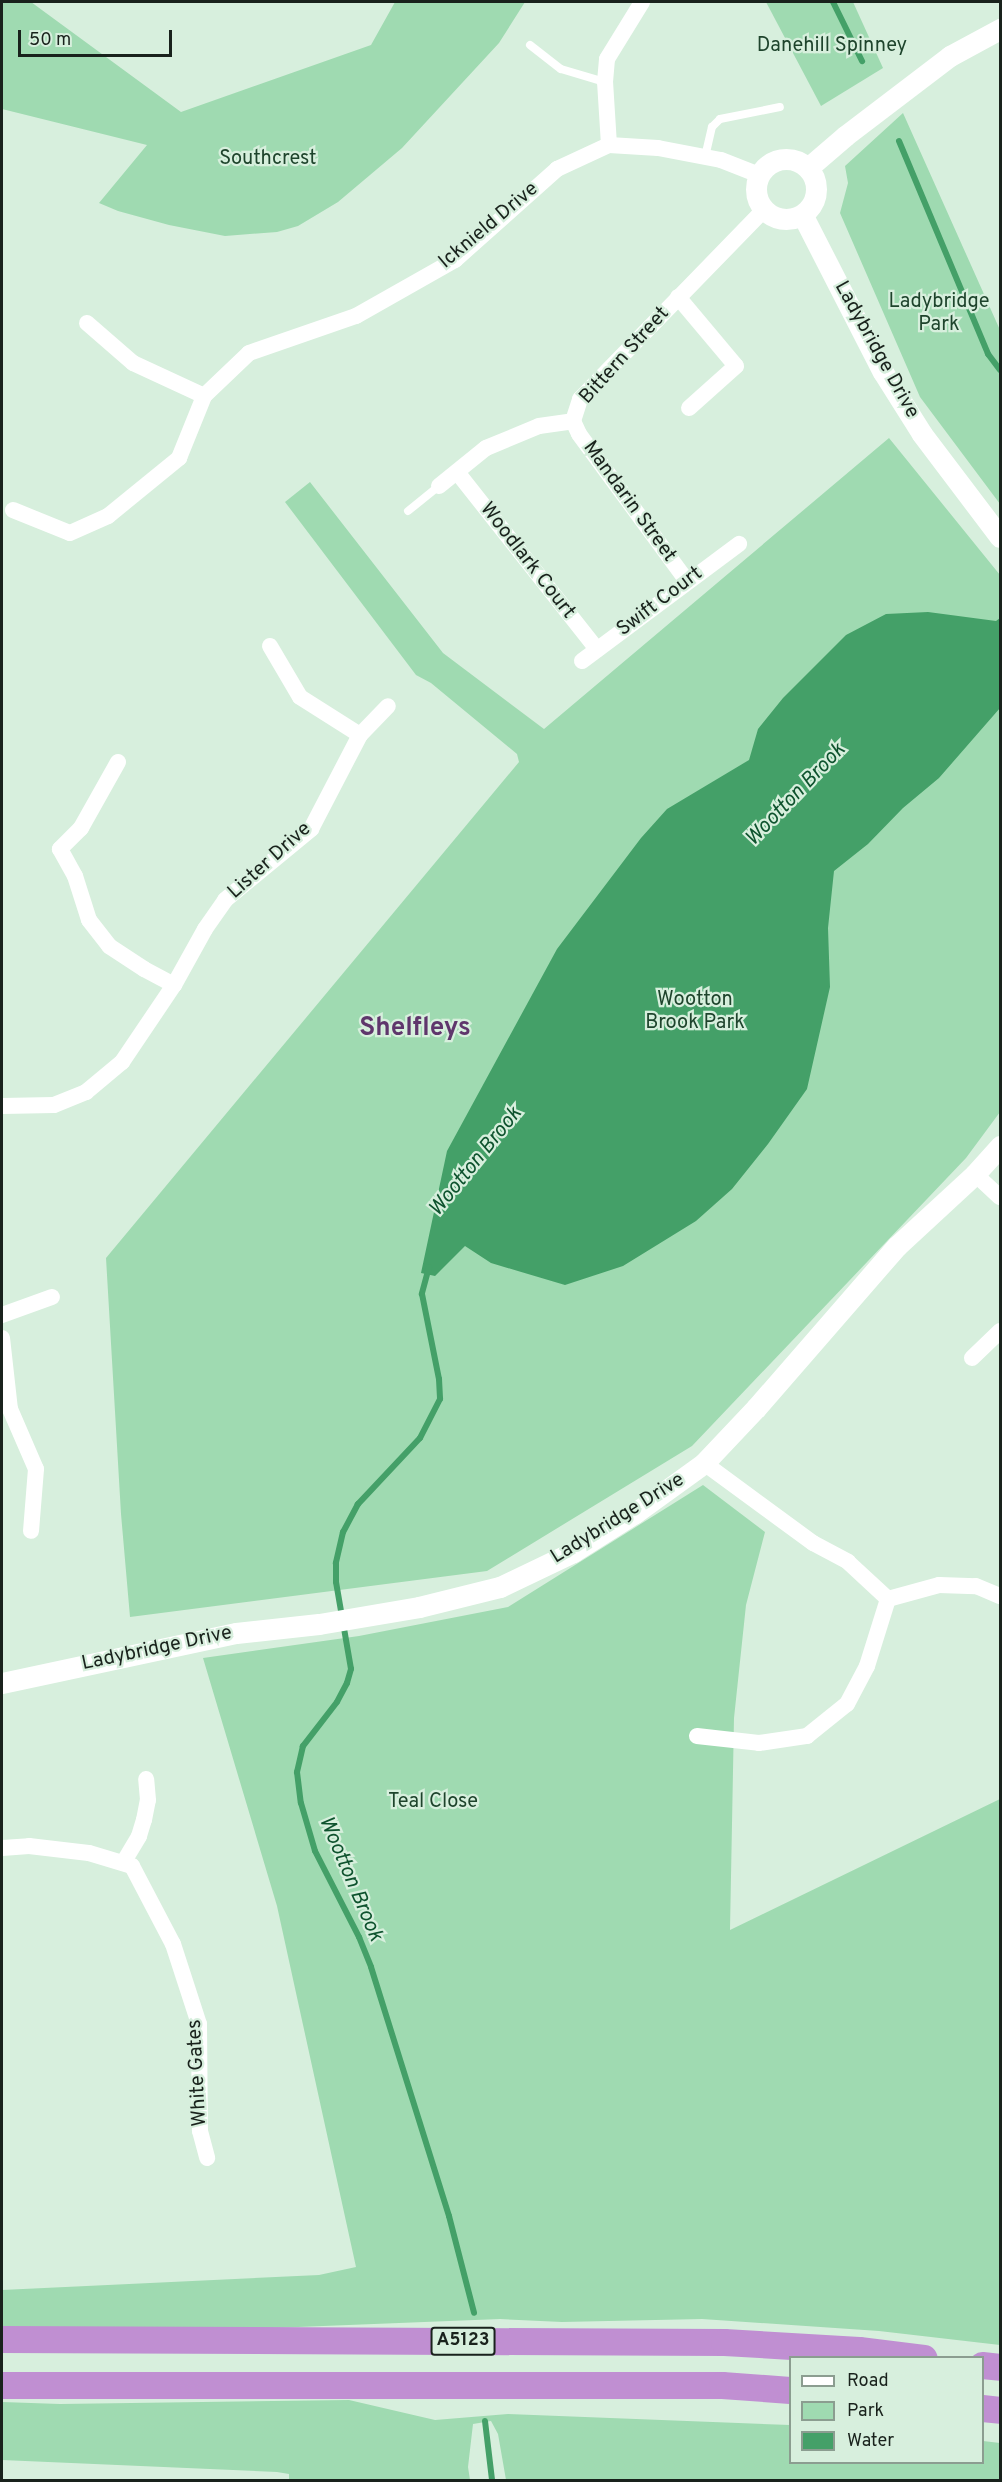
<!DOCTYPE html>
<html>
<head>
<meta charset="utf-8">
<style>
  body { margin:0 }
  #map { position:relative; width:1002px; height:2482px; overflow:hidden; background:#d7efdd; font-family:Overpass,sans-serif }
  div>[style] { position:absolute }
  .green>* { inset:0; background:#9fdab1 }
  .water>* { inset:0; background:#44a068 }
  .stream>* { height:6px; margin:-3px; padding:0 3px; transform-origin:3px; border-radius:3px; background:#44a068 }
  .service>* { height:8px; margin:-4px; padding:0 4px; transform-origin:4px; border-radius:4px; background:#fff }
  .minor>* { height:16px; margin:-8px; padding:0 8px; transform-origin:8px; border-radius:8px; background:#fff }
  .tertiary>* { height:21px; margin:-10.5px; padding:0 10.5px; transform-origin:10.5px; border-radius:10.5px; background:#fff }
  .tertiary>.ring { margin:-10.5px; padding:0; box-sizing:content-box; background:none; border:21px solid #fff; border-radius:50% }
  .trunk>* { height:27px; margin:-13.5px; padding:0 13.5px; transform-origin:13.5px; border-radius:13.5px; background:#c08fd2 }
  span { translate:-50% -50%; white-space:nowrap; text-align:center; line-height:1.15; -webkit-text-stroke:4.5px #d7efdd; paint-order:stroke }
  .shield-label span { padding:2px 4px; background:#d7efdd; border:2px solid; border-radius:4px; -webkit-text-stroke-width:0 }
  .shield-label { font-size:18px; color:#19221c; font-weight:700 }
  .park-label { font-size:20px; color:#1e442c }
  .street-label { font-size:20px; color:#19221c }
  .water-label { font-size:21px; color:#0e532e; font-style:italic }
  .district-label { font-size:26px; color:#5f366c; font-weight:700 }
  .frame { position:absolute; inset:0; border:3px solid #19221c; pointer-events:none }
  .legend { position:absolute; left:789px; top:2356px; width:195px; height:108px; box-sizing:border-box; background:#d7efdd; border:2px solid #8b9d90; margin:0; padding:8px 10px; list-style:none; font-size:18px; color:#19221c }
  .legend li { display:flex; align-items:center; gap:12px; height:30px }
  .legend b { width:30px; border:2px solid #8b9d90 }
  .scale { position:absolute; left:18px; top:30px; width:154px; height:27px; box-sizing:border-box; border:3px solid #19221c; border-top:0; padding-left:8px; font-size:18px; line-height:21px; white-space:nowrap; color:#19221c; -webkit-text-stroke:4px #d7efdd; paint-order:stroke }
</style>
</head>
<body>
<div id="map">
  <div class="green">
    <i style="clip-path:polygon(2px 2px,31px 2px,181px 112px,371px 45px,395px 2px,525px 2px,499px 43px,402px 148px,338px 202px,298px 226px,277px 232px,225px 236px,169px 225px,118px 211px,99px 203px,147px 145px,2px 109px)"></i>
    <i style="clip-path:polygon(766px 2px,853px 2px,883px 68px,821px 106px)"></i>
    <i style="clip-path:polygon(903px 113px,1000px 330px,1000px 504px,920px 397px,840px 213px,848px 183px,845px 166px)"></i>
    <i style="clip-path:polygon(889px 438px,1000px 575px,1000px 1112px,966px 1158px,692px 1446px,487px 1571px,130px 1617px,121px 1514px,106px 1258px,519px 762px,517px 754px,431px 683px,416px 675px,285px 502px,310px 482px,443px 653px,544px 729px)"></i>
    <i style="clip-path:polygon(703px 1485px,765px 1532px,746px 1605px,734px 1718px,730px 1930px,1000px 1799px,1000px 2345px,879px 2331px,702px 2319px,562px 2322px,500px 2319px,150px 2333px,2px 2331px,2px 2290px,319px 2275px,356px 2267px,277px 1906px,203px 1658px,359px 1636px,508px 1607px)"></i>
    <i style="clip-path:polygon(349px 2400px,435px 2420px,508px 2414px,790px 2425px,790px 2462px,982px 2462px,983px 2441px,1000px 2443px,1000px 2480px,506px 2480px,498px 2434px,491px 2421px,473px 2424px,468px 2467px,470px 2480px,289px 2480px,289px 2474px,277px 2472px,2px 2460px,2px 2402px,60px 2404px)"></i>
  </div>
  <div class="water">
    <i style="clip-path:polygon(928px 612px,996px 621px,1000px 618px,1000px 708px,939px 778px,903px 808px,868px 844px,834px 871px,828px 928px,830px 987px,807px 1089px,768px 1144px,732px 1189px,696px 1221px,623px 1266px,565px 1285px,491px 1263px,465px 1246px,435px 1276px,421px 1273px,447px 1151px,557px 949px,641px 838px,667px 809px,749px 760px,758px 729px,783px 698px,846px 635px,886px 614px)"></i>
  </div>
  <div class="stream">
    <i style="left:833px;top:2px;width:66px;rotate:63.8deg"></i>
    <i style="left:899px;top:141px;width:231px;rotate:67.3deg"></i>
    <i style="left:988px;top:354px;width:20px;rotate:53deg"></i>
    <i style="left:429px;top:1267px;width:28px;rotate:105deg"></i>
    <i style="left:422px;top:1294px;width:87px;rotate:78.7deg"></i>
    <i style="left:439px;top:1379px;width:20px;rotate:87deg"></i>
    <i style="left:440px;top:1399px;width:44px;rotate:117.1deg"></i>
    <i style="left:420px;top:1438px;width:91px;rotate:133.2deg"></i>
    <i style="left:358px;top:1504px;width:32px;rotate:118deg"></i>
    <i style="left:343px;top:1532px;width:32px;rotate:103deg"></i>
    <i style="left:336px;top:1563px;width:19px;rotate:90deg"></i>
    <i style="left:336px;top:1582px;width:88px;rotate:80.2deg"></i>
    <i style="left:351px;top:1669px;width:15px;rotate:106deg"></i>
    <i style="left:347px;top:1683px;width:21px;rotate:118deg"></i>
    <i style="left:337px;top:1702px;width:56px;rotate:127.7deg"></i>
    <i style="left:303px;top:1746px;width:27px;rotate:103deg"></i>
    <i style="left:297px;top:1772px;width:31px;rotate:83deg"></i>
    <i style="left:301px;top:1803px;width:50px;rotate:73.7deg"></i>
    <i style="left:315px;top:1851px;width:97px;rotate:62.9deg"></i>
    <i style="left:359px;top:1937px;width:32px;rotate:68deg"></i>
    <i style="left:371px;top:1967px;width:261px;rotate:72.6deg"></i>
    <i style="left:449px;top:2216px;width:100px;rotate:75.5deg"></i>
    <i style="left:485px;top:2421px;width:59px;rotate:83.2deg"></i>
  </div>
  <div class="service">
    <i style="left:530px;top:45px;width:39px;rotate:38deg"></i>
    <i style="left:561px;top:69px;width:46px;rotate:16.5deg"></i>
    <i style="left:705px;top:157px;width:31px;rotate:-77deg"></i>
    <i style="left:712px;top:127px;width:11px;rotate:-45deg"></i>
    <i style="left:720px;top:119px;width:61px;rotate:-11.3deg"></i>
    <i style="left:408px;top:511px;width:40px;rotate:-39deg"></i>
  </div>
  <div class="minor">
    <i style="left:609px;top:145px;width:63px;rotate:-93.6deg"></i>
    <i style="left:605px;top:82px;width:23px;rotate:-85deg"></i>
    <i style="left:607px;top:59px;width:67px;rotate:-58.4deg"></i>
    <i style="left:678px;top:297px;width:90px;rotate:50deg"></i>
    <i style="left:736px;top:366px;width:63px;rotate:138.2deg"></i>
    <i style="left:87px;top:323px;width:61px;rotate:41deg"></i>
    <i style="left:133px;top:363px;width:78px;rotate:24.9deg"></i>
    <i style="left:573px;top:421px;width:14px;rotate:65deg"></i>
    <i style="left:579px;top:434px;width:182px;rotate:53.7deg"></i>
    <i style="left:457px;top:472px;width:226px;rotate:51.7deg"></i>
    <i style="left:439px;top:486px;width:60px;rotate:-39deg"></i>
    <i style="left:486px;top:448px;width:57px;rotate:-22.5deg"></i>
    <i style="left:539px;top:426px;width:34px;rotate:-8deg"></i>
    <i style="left:573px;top:421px;width:23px;rotate:-72deg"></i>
    <i style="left:580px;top:399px;width:262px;rotate:-45.8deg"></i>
    <i style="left:13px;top:510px;width:61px;rotate:22deg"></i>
    <i style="left:70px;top:533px;width:42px;rotate:-24.1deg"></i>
    <i style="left:108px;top:516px;width:92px;rotate:-39.2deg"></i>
    <i style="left:179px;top:458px;width:67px;rotate:-68deg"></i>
    <i style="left:204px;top:396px;width:62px;rotate:-43.7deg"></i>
    <i style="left:249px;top:353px;width:113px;rotate:-19.1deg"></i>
    <i style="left:356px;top:316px;width:114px;rotate:-29.5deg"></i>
    <i style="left:455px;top:260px;width:137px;rotate:-41.7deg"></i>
    <i style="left:557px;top:169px;width:57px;rotate:-24.8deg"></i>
    <i style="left:609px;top:145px;width:49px;rotate:3.5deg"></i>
    <i style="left:658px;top:148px;width:64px;rotate:10.8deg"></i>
    <i style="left:721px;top:160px;width:41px;rotate:21.5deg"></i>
    <i style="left:270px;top:646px;width:59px;rotate:59.5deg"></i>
    <i style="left:300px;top:697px;width:71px;rotate:32.3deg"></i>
    <i style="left:582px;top:661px;width:196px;rotate:-36.7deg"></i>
    <i style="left:118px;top:762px;width:76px;rotate:119.3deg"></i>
    <i style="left:81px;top:828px;width:30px;rotate:135deg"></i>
    <i style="left:60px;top:849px;width:31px;rotate:61deg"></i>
    <i style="left:75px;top:876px;width:46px;rotate:72.3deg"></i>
    <i style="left:89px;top:920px;width:33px;rotate:52deg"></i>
    <i style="left:109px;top:946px;width:42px;rotate:33.3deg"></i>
    <i style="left:144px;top:969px;width:34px;rotate:28deg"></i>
    <i style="left:2px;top:1106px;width:52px;rotate:-1.1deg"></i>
    <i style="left:54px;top:1105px;width:35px;rotate:-22deg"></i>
    <i style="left:86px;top:1092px;width:47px;rotate:-39.8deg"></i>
    <i style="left:122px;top:1062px;width:93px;rotate:-56deg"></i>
    <i style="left:174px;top:985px;width:64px;rotate:-61deg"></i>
    <i style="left:205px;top:929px;width:35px;rotate:-55deg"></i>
    <i style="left:225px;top:900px;width:112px;rotate:-39.5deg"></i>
    <i style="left:311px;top:829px;width:106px;rotate:-62.5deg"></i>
    <i style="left:360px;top:735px;width:40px;rotate:-46deg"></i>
    <i style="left:975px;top:1174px;width:34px;rotate:43deg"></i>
    <i style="left:2px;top:1315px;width:53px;rotate:-19.8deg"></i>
    <i style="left:2px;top:1338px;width:71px;rotate:83.6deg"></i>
    <i style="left:10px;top:1409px;width:65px;rotate:66.6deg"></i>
    <i style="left:36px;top:1469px;width:62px;rotate:94.6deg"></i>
    <i style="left:972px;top:1358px;width:39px;rotate:-44deg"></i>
    <i style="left:704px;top:1463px;width:135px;rotate:36.3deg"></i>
    <i style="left:813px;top:1543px;width:40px;rotate:28deg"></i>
    <i style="left:848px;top:1562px;width:54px;rotate:42.8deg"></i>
    <i style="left:697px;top:1736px;width:62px;rotate:6.4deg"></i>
    <i style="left:759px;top:1743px;width:49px;rotate:-8.3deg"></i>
    <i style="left:807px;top:1736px;width:51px;rotate:-38.7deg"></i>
    <i style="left:847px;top:1704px;width:43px;rotate:-62.2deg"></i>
    <i style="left:867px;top:1666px;width:70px;rotate:-72.6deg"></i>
    <i style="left:888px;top:1599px;width:53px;rotate:-15.4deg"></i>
    <i style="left:939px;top:1585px;width:37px;rotate:2deg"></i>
    <i style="left:976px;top:1586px;width:26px;rotate:23deg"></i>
    <i style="left:2px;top:1848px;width:27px;rotate:-4deg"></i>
    <i style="left:29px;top:1846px;width:60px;rotate:6.7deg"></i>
    <i style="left:89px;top:1853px;width:45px;rotate:16.8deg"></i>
    <i style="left:132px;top:1866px;width:88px;rotate:62.3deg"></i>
    <i style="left:173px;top:1944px;width:84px;rotate:72deg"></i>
    <i style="left:199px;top:2024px;width:107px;rotate:89.5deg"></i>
    <i style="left:200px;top:2131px;width:28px;rotate:75deg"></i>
    <i style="left:123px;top:1863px;width:31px;rotate:-59deg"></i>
    <i style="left:139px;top:1836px;width:17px;rotate:-73deg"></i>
    <i style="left:144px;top:1820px;width:20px;rotate:-79deg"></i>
    <i style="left:148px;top:1800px;width:21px;rotate:-95deg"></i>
  </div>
  <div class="tertiary">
    <i class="ring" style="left:756px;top:159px;width:39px;height:39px"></i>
    <i style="left:809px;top:167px;width:48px;rotate:-40.7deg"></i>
    <i style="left:845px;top:136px;width:132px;rotate:-37.3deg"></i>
    <i style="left:950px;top:56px;width:57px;rotate:-28.4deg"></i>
    <i style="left:803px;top:216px;width:175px;rotate:62.9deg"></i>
    <i style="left:883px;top:372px;width:73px;rotate:57.8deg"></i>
    <i style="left:922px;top:434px;width:129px;rotate:52.9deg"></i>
    <i style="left:2px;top:1683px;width:239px;rotate:-12.1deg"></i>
    <i style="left:236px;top:1633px;width:83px;rotate:-6.2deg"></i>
    <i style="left:319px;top:1624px;width:101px;rotate:-9.6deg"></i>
    <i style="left:419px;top:1607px;width:83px;rotate:-13.9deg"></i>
    <i style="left:500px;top:1587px;width:81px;rotate:-25.6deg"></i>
    <i style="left:573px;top:1552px;width:73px;rotate:-32.2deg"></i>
    <i style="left:635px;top:1513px;width:85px;rotate:-35.9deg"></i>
    <i style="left:704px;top:1463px;width:76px;rotate:-46.6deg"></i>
    <i style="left:756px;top:1408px;width:215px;rotate:-49deg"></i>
    <i style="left:897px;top:1246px;width:106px;rotate:-42.7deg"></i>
    <i style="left:975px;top:1174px;width:38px;rotate:-48deg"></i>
  </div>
  <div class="trunk">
    <i style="left:2px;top:2339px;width:722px;rotate:0.24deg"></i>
    <i style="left:724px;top:2342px;width:135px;rotate:3.4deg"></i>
    <i style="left:859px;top:2350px;width:65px;rotate:7deg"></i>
    <i style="left:982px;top:2365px;width:18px;rotate:6deg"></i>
    <i style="left:2px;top:2385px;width:720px"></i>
    <i style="left:722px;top:2385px;width:68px;rotate:4.2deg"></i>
    <i style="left:982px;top:2408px;width:18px;rotate:6deg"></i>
  </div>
  <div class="shield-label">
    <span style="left:463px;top:2341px">A5123</span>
  </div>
  <div class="park-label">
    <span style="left:832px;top:46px">Danehill Spinney</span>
    <span style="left:268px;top:159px">Southcrest</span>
    <span style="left:939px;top:314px">Ladybridge<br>Park</span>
    <span style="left:695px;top:1012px">Wootton<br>Brook Park</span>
    <span style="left:433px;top:1802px">Teal Close</span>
  </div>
  <div class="street-label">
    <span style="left:489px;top:226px;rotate:-40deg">Icknield Drive</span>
    <span style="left:876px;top:350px;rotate:61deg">Ladybridge Drive</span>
    <span style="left:625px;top:356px;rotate:-48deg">Bittern Street</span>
    <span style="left:629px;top:502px;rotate:54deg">Mandarin Street</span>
    <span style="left:527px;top:561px;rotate:52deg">Woodlark Court</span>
    <span style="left:660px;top:602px;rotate:-37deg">Swift Court</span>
    <span style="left:270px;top:861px;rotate:-42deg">Lister Drive</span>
    <span style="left:618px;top:1519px;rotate:-32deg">Ladybridge Drive</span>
    <span style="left:157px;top:1649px;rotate:-12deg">Ladybridge Drive</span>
    <span style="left:198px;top:2073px;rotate:-93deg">White Gates</span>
  </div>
  <div class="water-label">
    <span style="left:796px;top:795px;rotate:-46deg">Wootton Brook</span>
    <span style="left:476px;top:1162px;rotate:-51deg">Wootton Brook</span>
    <span style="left:350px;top:1879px;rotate:67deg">Wootton Brook</span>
  </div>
  <div class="district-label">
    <span style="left:415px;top:1029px">Shelfleys</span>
  </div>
  <div class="frame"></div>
  <ul class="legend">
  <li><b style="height:8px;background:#fff"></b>Road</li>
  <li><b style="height:16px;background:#9fdab1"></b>Park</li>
  <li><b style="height:16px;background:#44a068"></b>Water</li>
  </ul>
  <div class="scale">50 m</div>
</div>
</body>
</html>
